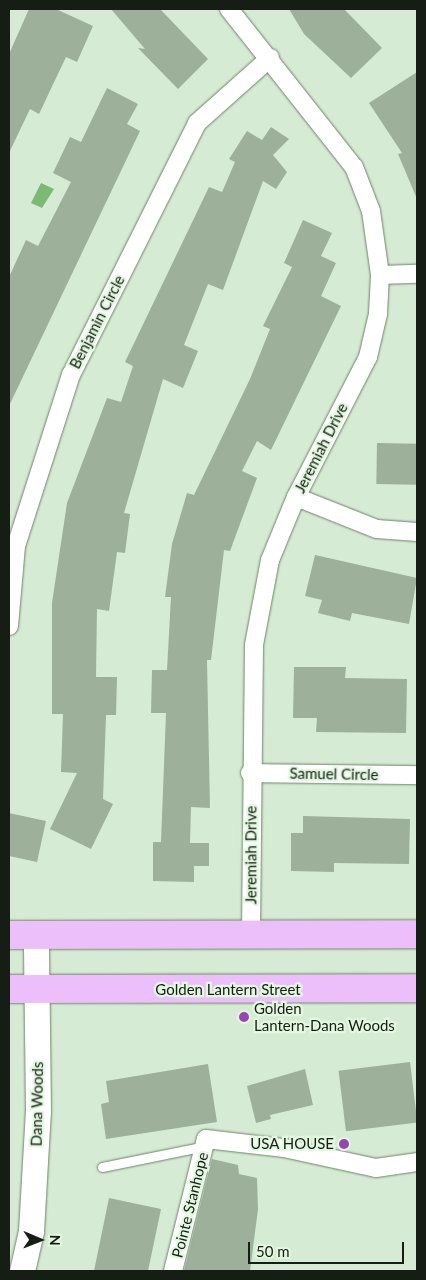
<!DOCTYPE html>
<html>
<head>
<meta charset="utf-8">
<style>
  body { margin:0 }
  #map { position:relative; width:426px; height:1280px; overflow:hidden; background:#d6ebd3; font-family:Lato,sans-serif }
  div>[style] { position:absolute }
  .water>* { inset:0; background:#7bb974 }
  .building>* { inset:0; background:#9db19a; transform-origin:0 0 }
  .roads { filter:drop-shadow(0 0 1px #70826d) drop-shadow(0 0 1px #70826d) }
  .lane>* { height:9px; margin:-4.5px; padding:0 4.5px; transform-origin:4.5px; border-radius:4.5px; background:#fff }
  .street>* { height:18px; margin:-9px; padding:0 9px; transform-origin:9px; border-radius:9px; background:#fff }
  .secondary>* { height:25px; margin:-12.5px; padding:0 12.5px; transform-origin:12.5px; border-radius:12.5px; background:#fff }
  .primary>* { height:28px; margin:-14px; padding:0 14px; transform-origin:14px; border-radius:14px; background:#ecbffb }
  .dots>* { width:14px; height:14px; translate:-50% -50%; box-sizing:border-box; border:2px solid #e3f8e0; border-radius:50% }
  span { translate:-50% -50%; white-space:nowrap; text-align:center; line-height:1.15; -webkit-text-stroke:4.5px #e3f8e0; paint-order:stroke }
  .street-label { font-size:15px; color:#161d15 }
  .poi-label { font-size:15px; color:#161d15 }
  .left { translate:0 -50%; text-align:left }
  .right { translate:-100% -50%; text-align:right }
  .frame { position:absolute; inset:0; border:10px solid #161d15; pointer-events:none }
  .north { position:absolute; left:15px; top:1215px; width:50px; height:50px; -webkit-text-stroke:4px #e3f8e0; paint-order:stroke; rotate:91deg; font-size:14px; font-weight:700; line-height:20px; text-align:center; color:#161d15 }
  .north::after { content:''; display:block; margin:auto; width:18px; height:22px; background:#161d15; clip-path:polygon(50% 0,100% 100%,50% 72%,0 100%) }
  .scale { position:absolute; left:248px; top:1242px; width:156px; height:22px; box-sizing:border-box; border:2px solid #161d15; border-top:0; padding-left:6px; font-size:15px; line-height:18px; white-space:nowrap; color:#161d15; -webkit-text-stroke:4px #e3f8e0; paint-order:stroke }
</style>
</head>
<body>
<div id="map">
  <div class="water">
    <i style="clip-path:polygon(41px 183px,54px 189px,42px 208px,31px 203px)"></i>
  </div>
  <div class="building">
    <i style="clip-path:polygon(29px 9px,56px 9px,93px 26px,77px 62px,66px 57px,39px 114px,30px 109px,9px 153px,9px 54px)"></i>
    <i style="clip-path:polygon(111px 9px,160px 9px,208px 59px,178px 89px,138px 48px,145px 49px)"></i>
    <i style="clip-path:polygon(289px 9px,344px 9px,382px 48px,351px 78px,304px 34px)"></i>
    <i style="clip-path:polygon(417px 72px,417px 199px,398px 154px,402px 153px,369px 103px)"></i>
    <i style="clip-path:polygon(107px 88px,138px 104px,127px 124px,140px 131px,9px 406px,9px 277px,26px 240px,38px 246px,71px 182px,53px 173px,70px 137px,81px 142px)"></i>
    <i style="clip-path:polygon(271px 127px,289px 139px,273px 155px,287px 172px,276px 189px,263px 181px,223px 290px,208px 284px,184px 345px,198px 351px,183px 388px,163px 379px,124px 513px,130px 514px,125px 553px,117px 552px,109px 611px,97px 609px,96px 677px,117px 677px,116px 715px,106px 715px,103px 799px,113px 804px,91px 849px,50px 829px,77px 773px,61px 772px,63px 714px,52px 714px,52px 603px,67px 503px,107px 398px,121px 402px,133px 366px,125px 362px,209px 187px,222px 192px,235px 162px,229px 159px,247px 131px,262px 140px)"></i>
    <i style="clip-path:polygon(303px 220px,332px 233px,321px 256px,336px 263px,321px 296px,341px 306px,271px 450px,257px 441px,242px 471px,257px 478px,230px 551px,224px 550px,211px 660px,207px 660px,210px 808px,191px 807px,190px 843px,209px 843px,209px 866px,194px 866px,194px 882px,153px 881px,153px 842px,161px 842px,166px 713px,151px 713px,152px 670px,167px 670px,171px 597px,165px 597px,172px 544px,187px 493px,194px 495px,250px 379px,270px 329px,263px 326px,292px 267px,284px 263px)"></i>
    <i style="left:377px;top:443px;width:40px;height:41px;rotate:1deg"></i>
    <i style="clip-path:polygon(315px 555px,417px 578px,409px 624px,352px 613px,350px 621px,318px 613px,322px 600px,305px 596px)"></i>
    <i style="clip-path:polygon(294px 667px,346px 667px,345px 678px,407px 679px,406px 733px,316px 732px,317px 718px,293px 718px)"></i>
    <i style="clip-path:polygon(9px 813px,46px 821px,37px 862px,9px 856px)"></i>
    <i style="clip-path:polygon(303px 816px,410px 819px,409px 864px,334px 863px,334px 872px,291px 871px,291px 833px,303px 833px)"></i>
    <i style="left:410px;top:1062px;width:61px;height:72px;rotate:83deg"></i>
    <i style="clip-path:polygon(208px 1064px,217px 1122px,106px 1139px,101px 1104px,109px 1102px,106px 1081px)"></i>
    <i style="clip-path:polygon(305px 1069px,313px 1105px,270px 1115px,271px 1119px,256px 1123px,247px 1086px)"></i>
    <i style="clip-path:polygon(212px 1159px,238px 1165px,239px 1174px,257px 1178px,258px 1209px,250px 1271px,184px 1271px)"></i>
    <i style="clip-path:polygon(109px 1198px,161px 1209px,148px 1271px,94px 1271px)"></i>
  </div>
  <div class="roads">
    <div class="lane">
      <i style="left:102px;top:1167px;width:105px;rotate:-11.5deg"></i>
    </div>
    <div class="street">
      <i style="left:229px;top:9px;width:201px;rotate:51.7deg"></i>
      <i style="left:354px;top:167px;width:47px;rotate:68.9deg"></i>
      <i style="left:371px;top:211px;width:65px;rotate:82deg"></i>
      <i style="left:380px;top:275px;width:39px;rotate:93deg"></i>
      <i style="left:378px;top:314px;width:44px;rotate:103.1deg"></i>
      <i style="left:368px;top:357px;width:157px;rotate:117.2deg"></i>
      <i style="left:296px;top:497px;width:68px;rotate:112.4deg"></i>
      <i style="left:270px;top:560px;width:86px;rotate:100.7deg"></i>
      <i style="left:254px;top:645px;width:289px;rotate:90.6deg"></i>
      <i style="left:380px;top:275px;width:37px;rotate:-2deg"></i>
      <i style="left:296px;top:497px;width:87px;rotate:21.6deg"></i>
      <i style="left:377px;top:529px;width:40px;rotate:4.3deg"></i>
      <i style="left:9px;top:626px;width:80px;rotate:-85deg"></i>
      <i style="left:16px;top:546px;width:180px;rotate:-72.2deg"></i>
      <i style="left:71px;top:375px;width:282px;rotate:-63.4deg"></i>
      <i style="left:197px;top:123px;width:98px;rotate:-41.7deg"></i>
      <i style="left:250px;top:773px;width:167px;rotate:0.7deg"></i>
      <i style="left:173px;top:1271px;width:136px;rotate:-76deg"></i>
      <i style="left:206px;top:1139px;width:79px;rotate:6.6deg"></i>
      <i style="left:284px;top:1148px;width:94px;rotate:12.3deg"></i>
      <i style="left:376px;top:1168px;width:41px;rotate:-8.3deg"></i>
    </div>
    <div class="secondary">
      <i style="left:22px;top:1271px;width:41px;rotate:-77.3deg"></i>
      <i style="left:31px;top:1231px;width:120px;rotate:-86.7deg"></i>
      <i style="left:38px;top:1111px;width:176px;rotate:-90.7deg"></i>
    </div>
    <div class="primary">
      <i style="left:9px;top:935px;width:408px;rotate:-0.1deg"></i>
      <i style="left:9px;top:989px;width:408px;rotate:-0.1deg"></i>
    </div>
  </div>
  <div class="dots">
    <i style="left:244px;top:1017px;background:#9844b1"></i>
    <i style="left:344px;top:1144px;background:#9844b1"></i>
  </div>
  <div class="street-label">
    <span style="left:97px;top:322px;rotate:-63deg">Benjamin Circle</span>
    <span style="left:321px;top:448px;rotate:-63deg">Jeremiah Drive</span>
    <span style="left:334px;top:774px;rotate:1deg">Samuel Circle</span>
    <span style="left:251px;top:855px;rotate:-90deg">Jeremiah Drive</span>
    <span style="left:228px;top:990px">Golden Lantern Street</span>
    <span style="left:37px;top:1104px;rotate:-89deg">Dana Woods</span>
    <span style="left:190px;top:1205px;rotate:-76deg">Pointe Stanhope</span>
  </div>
  <div class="poi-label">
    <span class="left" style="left:254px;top:1017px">Golden<br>Lantern-Dana Woods</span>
    <span class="right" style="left:334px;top:1144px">USA HOUSE</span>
  </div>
  <div class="frame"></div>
  <div class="north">N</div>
  <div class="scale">50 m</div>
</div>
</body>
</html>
